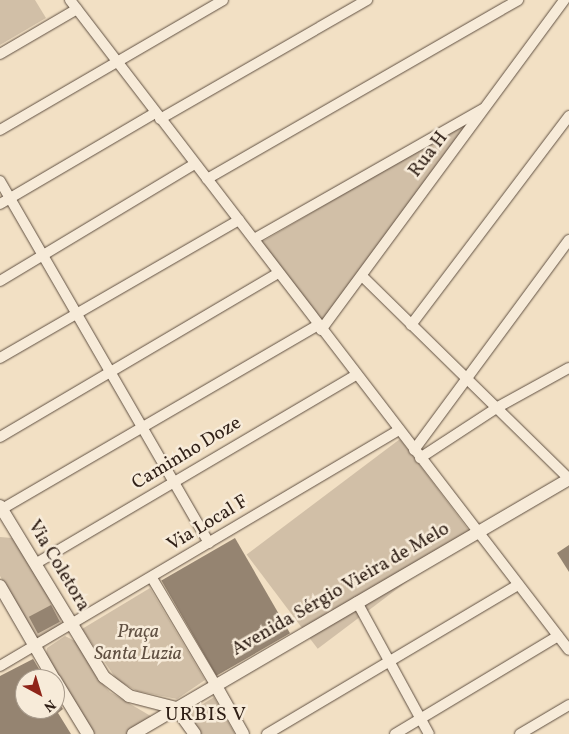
<!DOCTYPE html>
<html>
<head>
<meta charset="utf-8">
<style>
  body { margin:0 }
  #map { position:relative; width:569px; height:734px; overflow:hidden; background:#f2e0c4; font-family:Vollkorn,serif }
  div>[style] { position:absolute }
  .green>* { inset:0; background:#d1bfa7; transform-origin:0 0 }
  .building>* { inset:0; background:#958471; transform-origin:0 0 }
  .roads { filter:drop-shadow(0 0 1px #605042) drop-shadow(0 0 1px #605042) }
  .minor>* { height:10px; margin:-5px; padding:0 5px; transform-origin:5px; border-radius:5px; background:#f7ebd9 }
  .tertiary>* { height:12px; margin:-6px; padding:0 6px; transform-origin:6px; border-radius:6px; background:#f7ebd9 }
  span { translate:-50% -50%; white-space:nowrap; text-align:center; line-height:1.15; -webkit-text-stroke:5px #f7ebd9; paint-order:stroke }
  .street-label { font-size:19px; color:#302017 }
  .park-label { font-size:19px; color:#605042; font-style:italic }
  .neighbourhood-label { font-size:20px; color:#302017; letter-spacing:1px }
  .north { position:absolute; left:15px; top:669px; width:50px; height:50px; box-sizing:border-box; background:#f7ebd9; border:1px solid #a79a8b; border-radius:50%; rotate:141deg; font-size:14px; font-weight:700; line-height:20px; text-align:center; color:#302017 }
  .north::after { content:''; display:block; margin:auto; width:18px; height:22px; background:#8f2418; clip-path:polygon(50% 0,100% 100%,50% 72%,0 100%) }
</style>
</head>
<body>
<div id="map">
  <div class="green">
    <i style="clip-path:polygon(0 0,35px 0,46px 18px,0 45px)"></i>
    <i style="clip-path:polygon(476px 116px,321px 326px,260px 243px)"></i>
    <i style="left:400px;top:439px;width:118px;height:192px;rotate:53deg"></i>
    <i style="clip-path:polygon(0 537px,12px 538px,61px 616px,61px 627px,36px 639px,0 576px)"></i>
    <i style="clip-path:polygon(150px 588px,205px 680px,177px 699px,137px 691px,117px 680px,82px 629px)"></i>
    <i style="clip-path:polygon(65px 636px,77px 642px,97px 678px,110px 692px,154px 718px,131px 734px,92px 734px,46px 655px,47px 648px)"></i>
    <i style="clip-path:polygon(214px 697px,235px 734px,200px 734px,187px 714px)"></i>
  </div>
  <div class="building">
    <i style="left:235px;top:538px;width:110px;height:85px;rotate:60deg"></i>
    <i style="clip-path:polygon(569px 545px,569px 572px,557px 553px)"></i>
    <i style="left:51px;top:605px;width:19px;height:25px;rotate:62deg"></i>
    <i style="clip-path:polygon(33px 659px,45px 679px,25px 679px,25px 709px,55px 709px,55px 696px,63px 709px,58px 713px,71px 734px,0 734px,0 676px)"></i>
  </div>
  <div class="roads">
    <div class="minor">
      <i style="left:70px;top:0;width:819px;rotate:52.49deg"></i>
      <i style="left:0;top:54px;width:89px;rotate:-30.3deg"></i>
      <i style="left:160px;top:119px;width:239px;rotate:-29.9deg"></i>
      <i style="left:0;top:130px;width:258px;rotate:-30.2deg"></i>
      <i style="left:207px;top:179px;width:359px;rotate:-29.9deg"></i>
      <i style="left:0;top:181px;width:418px;rotate:60deg"></i>
      <i style="left:0;top:204px;width:180px;rotate:-30.4deg"></i>
      <i style="left:254px;top:239px;width:263px;rotate:-29.6deg"></i>
      <i style="left:362px;top:276px;width:290px;rotate:44.4deg"></i>
      <i style="left:0;top:281px;width:227px;rotate:-31deg"></i>
      <i style="left:411px;top:325px;width:262px;rotate:-52.9deg"></i>
      <i style="left:321px;top:330px;width:410px;rotate:-53.6deg"></i>
      <i style="left:0;top:358px;width:276px;rotate:-30deg"></i>
      <i style="left:0;top:437px;width:323px;rotate:-30.5deg"></i>
      <i style="left:414px;top:450px;width:261px;rotate:-53.6deg"></i>
      <i style="left:420px;top:458px;width:93px;rotate:-33.2deg"></i>
      <i style="left:498px;top:407px;width:81px;rotate:-28.8deg"></i>
      <i style="left:2px;top:509px;width:364px;rotate:-30.2deg"></i>
      <i style="left:35px;top:564px;width:373px;rotate:-30.5deg"></i>
      <i style="left:152px;top:578px;width:126px;rotate:59.3deg"></i>
      <i style="left:357px;top:602px;width:150px;rotate:61.4deg"></i>
      <i style="left:0;top:666px;width:464px;rotate:-30.6deg"></i>
      <i style="left:267px;top:734px;width:292px;rotate:-30.7deg"></i>
      <i style="left:395px;top:734px;width:190px;rotate:-31deg"></i>
      <i style="left:520px;top:734px;width:57px;rotate:-30.6deg"></i>
    </div>
    <div class="tertiary">
      <i style="left:0;top:506px;width:200px;rotate:58.7deg"></i>
      <i style="left:104px;top:677px;width:31px;rotate:37deg"></i>
      <i style="left:129px;top:696px;width:49px;rotate:14.3deg"></i>
      <i style="left:176px;top:708px;width:32px;rotate:54deg"></i>
      <i style="left:0;top:586px;width:108px;rotate:59.9deg"></i>
      <i style="left:55px;top:680px;width:63px;rotate:58.6deg"></i>
      <i style="left:216px;top:686px;width:55px;rotate:60.6deg"></i>
      <i style="left:133px;top:734px;width:505px;rotate:-30.32deg"></i>
    </div>
  </div>
  <div class="street-label">
    <span style="left:429px;top:155px;rotate:-53deg">Rua H</span>
    <span style="left:187px;top:454px;rotate:-31deg">Caminho Doze</span>
    <span style="left:208px;top:524px;rotate:-31deg">Via Local F</span>
    <span style="left:58px;top:566px;rotate:59deg">Via Coletora</span>
    <span style="left:341px;top:590px;rotate:-30deg">Avenida Sérgio Vieira de Melo</span>
  </div>
  <div class="park-label">
    <span style="left:138px;top:644px">Praça<br>Santa Luzia</span>
  </div>
  <div class="neighbourhood-label">
    <span style="left:206px;top:715px">URBIS V</span>
  </div>
  <div class="north">N</div>
</div>
</body>
</html>
